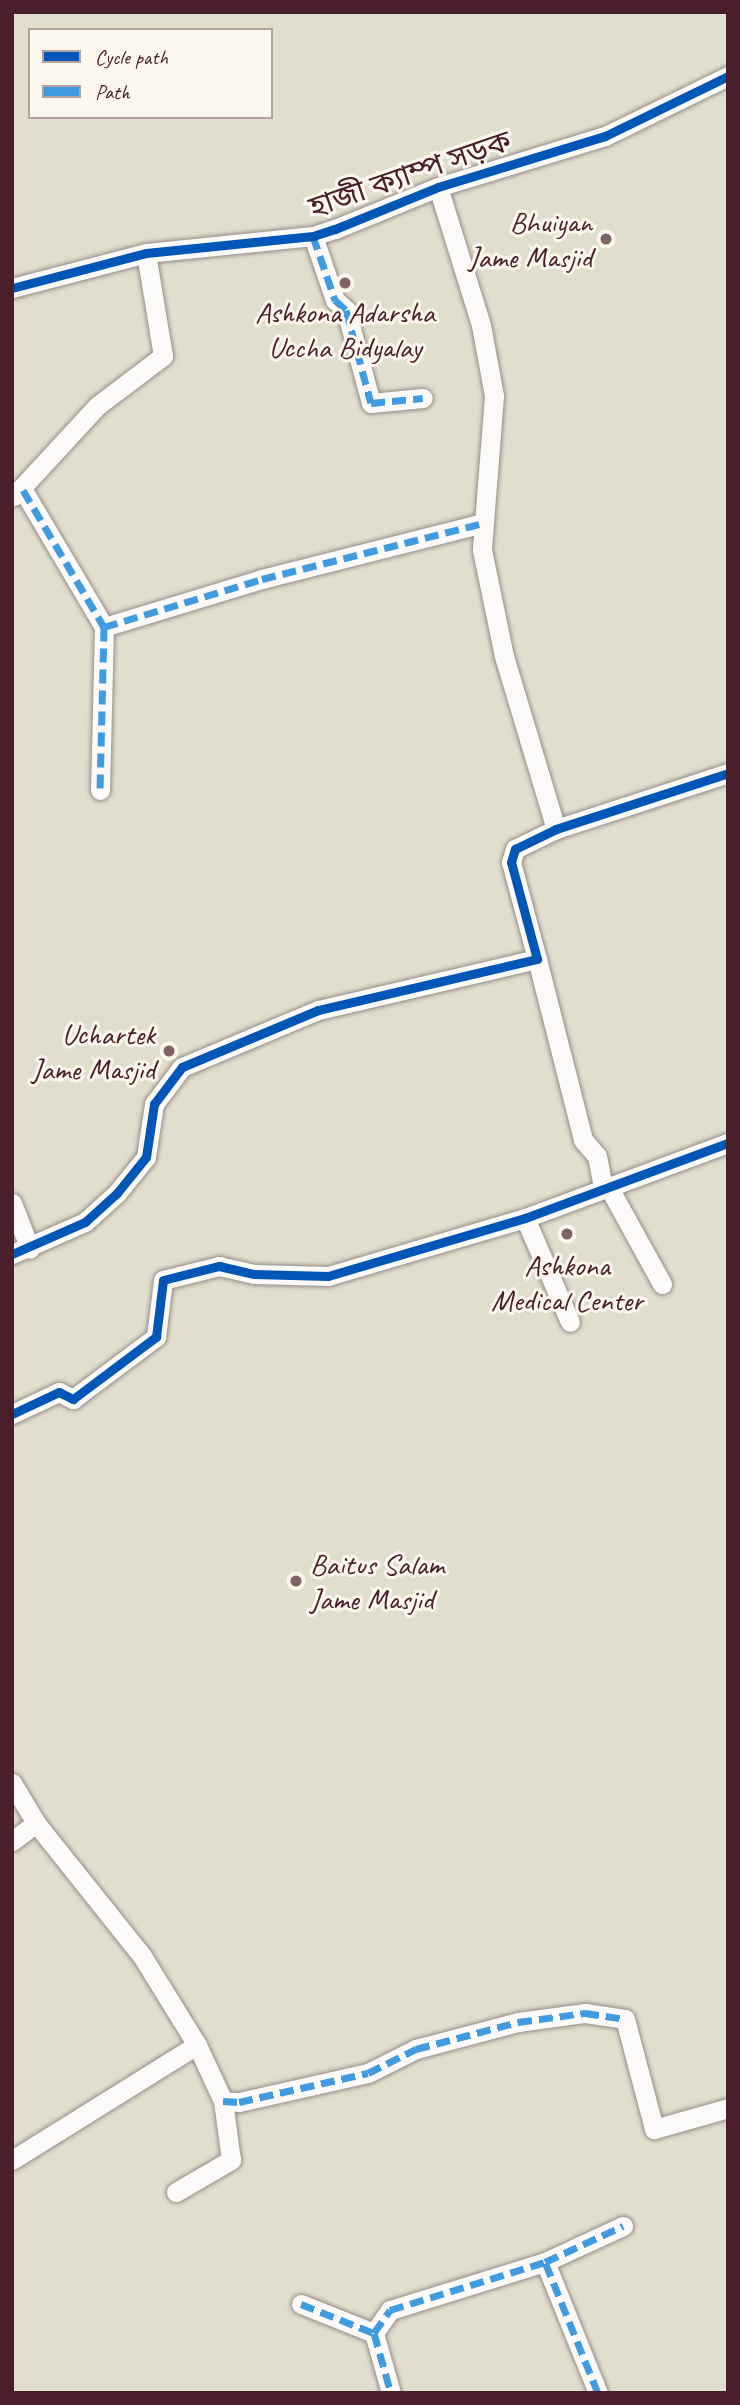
<!DOCTYPE html>
<html>
<head>
<meta charset="utf-8">
<style>
  body { margin:0 }
  #map { position:relative; width:740px; height:2405px; overflow:hidden; background:#e2decd; font-family:Caveat,"Noto Sans Bengali",sans-serif }
  div>[style] { position:absolute }
  .roads { filter:drop-shadow(0 0 2px #958c86) drop-shadow(0 0 2px #958c86) }
  .street>* { height:19px; margin:-9.5px; padding:0 9.5px; transform-origin:9.5px; border-radius:9.5px; background:#fbfaf8 }
  .quiet>* { height:7px; margin-top:-3.5px; transform-origin:0; background:repeating-linear-gradient(90deg,#409be1 0 14px,transparent 0 21px) }
  .cycleway>* { height:9px; margin:-4.5px; padding:0 4.5px; transform-origin:4.5px; border-radius:4.5px; background:#0057b8 }
  .dots>* { width:19px; height:19px; translate:-50% -50%; box-sizing:border-box; border:4px solid #fbf7ec; border-radius:50% }
  span { translate:-50% -50%; white-space:nowrap; text-align:center; line-height:1.15; -webkit-text-stroke:6px #fbf7ec; paint-order:stroke }
  .street-label { font-size:30px; color:#4a1f2b }
  .poi-label { font-size:30px; color:#4a1f2b }
  .right { translate:-100% -50%; text-align:right }
  .left { translate:0 -50%; text-align:left }
  .frame { position:absolute; inset:0; border:14px solid #4a1f2b; pointer-events:none }
  .legend { position:absolute; left:28px; top:28px; width:245px; height:91px; box-sizing:border-box; background:#fbf7ec; border:2px solid #b4a19f; margin:0; padding:9px 12px; list-style:none; font-size:21px; color:#4a1f2b }
  .legend li { display:flex; align-items:center; gap:14px; height:35px }
  .legend b { width:35px; border:2px solid #b4a19f }
</style>
</head>
<body>
<div id="map">
  <div class="roads">
    <div class="street">
      <i style="left:438px;top:187px;width:145px;rotate:72.7deg"></i>
      <i style="left:481px;top:325px;width:72px;rotate:79.6deg"></i>
      <i style="left:494px;top:396px;width:154px;rotate:94.5deg"></i>
      <i style="left:482px;top:550px;width:108px;rotate:78.3deg"></i>
      <i style="left:504px;top:656px;width:181px;rotate:73.3deg"></i>
      <i style="left:313px;top:236px;width:68px;rotate:71deg"></i>
      <i style="left:335px;top:300px;width:15px;rotate:42deg"></i>
      <i style="left:346px;top:310px;width:96px;rotate:75deg"></i>
      <i style="left:371px;top:403px;width:52px;rotate:-5.5deg"></i>
      <i style="left:12px;top:288px;width:138px;rotate:-14.6deg"></i>
      <i style="left:146px;top:253px;width:168px;rotate:-5.8deg"></i>
      <i style="left:313px;top:236px;width:23px;rotate:-18deg"></i>
      <i style="left:335px;top:229px;width:111px;rotate:-22.2deg"></i>
      <i style="left:438px;top:187px;width:175px;rotate:-17deg"></i>
      <i style="left:605px;top:136px;width:137px;rotate:-26deg"></i>
      <i style="left:23px;top:490px;width:159px;rotate:59.4deg"></i>
      <i style="left:104px;top:627px;width:163px;rotate:91.4deg"></i>
      <i style="left:14px;top:496px;width:122px;rotate:-47.3deg"></i>
      <i style="left:97px;top:406px;width:83px;rotate:-37.1deg"></i>
      <i style="left:163px;top:356px;width:104px;rotate:-99.4deg"></i>
      <i style="left:104px;top:627px;width:165px;rotate:-16.9deg"></i>
      <i style="left:262px;top:579px;width:228px;rotate:-14.2deg"></i>
      <i style="left:537px;top:959px;width:187px;rotate:75.7deg"></i>
      <i style="left:583px;top:1140px;width:21px;rotate:49deg"></i>
      <i style="left:597px;top:1156px;width:32px;rotate:79deg"></i>
      <i style="left:608px;top:1186px;width:112px;rotate:61.1deg"></i>
      <i style="left:12px;top:1203px;width:49px;rotate:68.6deg"></i>
      <i style="left:525px;top:1218px;width:113px;rotate:66.6deg"></i>
      <i style="left:12px;top:1254px;width:80px;rotate:-23.7deg"></i>
      <i style="left:85px;top:1222px;width:43px;rotate:-42.2deg"></i>
      <i style="left:117px;top:1193px;width:46px;rotate:-51.1deg"></i>
      <i style="left:146px;top:1157px;width:54px;rotate:-81.4deg"></i>
      <i style="left:154px;top:1104px;width:46px;rotate:-52.9deg"></i>
      <i style="left:182px;top:1067px;width:147px;rotate:-22.7deg"></i>
      <i style="left:318px;top:1010px;width:225px;rotate:-13.1deg"></i>
      <i style="left:537px;top:959px;width:100px;rotate:-105deg"></i>
      <i style="left:511px;top:862px;width:14px;rotate:-73deg"></i>
      <i style="left:515px;top:849px;width:46px;rotate:-26deg"></i>
      <i style="left:556px;top:829px;width:181px;rotate:-18deg"></i>
      <i style="left:12px;top:1414px;width:52px;rotate:-25.1deg"></i>
      <i style="left:59px;top:1392px;width:16px;rotate:27deg"></i>
      <i style="left:73px;top:1399px;width:104px;rotate:-36.8deg"></i>
      <i style="left:156px;top:1337px;width:57px;rotate:-83deg"></i>
      <i style="left:163px;top:1280px;width:58px;rotate:-14deg"></i>
      <i style="left:219px;top:1266px;width:36px;rotate:13deg"></i>
      <i style="left:254px;top:1274px;width:74px;rotate:1.5deg"></i>
      <i style="left:328px;top:1276px;width:205px;rotate:-16.4deg"></i>
      <i style="left:525px;top:1218px;width:216px;rotate:-20.3deg"></i>
      <i style="left:12px;top:1783px;width:47px;rotate:59deg"></i>
      <i style="left:36px;top:1823px;width:30px;rotate:143deg"></i>
      <i style="left:223px;top:2101px;width:16px;rotate:4deg"></i>
      <i style="left:239px;top:2102px;width:132px;rotate:-12.7deg"></i>
      <i style="left:368px;top:2073px;width:54px;rotate:-26.6deg"></i>
      <i style="left:416px;top:2049px;width:106px;rotate:-14.8deg"></i>
      <i style="left:518px;top:2022px;width:68px;rotate:-7.7deg"></i>
      <i style="left:585px;top:2013px;width:40px;rotate:8.5deg"></i>
      <i style="left:625px;top:2019px;width:114px;rotate:75.2deg"></i>
      <i style="left:654px;top:2129px;width:77px;rotate:-15.8deg"></i>
      <i style="left:12px;top:2160px;width:218px;rotate:-31.9deg"></i>
      <i style="left:197px;top:2045px;width:105px;rotate:-121.7deg"></i>
      <i style="left:142px;top:1956px;width:170px;rotate:-128.6deg"></i>
      <i style="left:176px;top:2192px;width:64px;rotate:-30.2deg"></i>
      <i style="left:231px;top:2160px;width:60px;rotate:-97.7deg"></i>
      <i style="left:223px;top:2101px;width:62px;rotate:-114.9deg"></i>
      <i style="left:301px;top:2304px;width:79px;rotate:21.7deg"></i>
      <i style="left:374px;top:2333px;width:62px;rotate:74.2deg"></i>
      <i style="left:374px;top:2333px;width:28px;rotate:-55deg"></i>
      <i style="left:390px;top:2310px;width:162px;rotate:-17.2deg"></i>
      <i style="left:598px;top:2393px;width:141px;rotate:-112deg"></i>
      <i style="left:545px;top:2262px;width:86px;rotate:-24.8deg"></i>
    </div>
  </div>
  <div class="quiet">
    <i style="left:313px;top:236px;width:68px;rotate:71deg"></i>
    <i style="left:335px;top:300px;width:15px;rotate:42deg"></i>
    <i style="left:346px;top:310px;width:96px;rotate:75deg"></i>
    <i style="left:371px;top:403px;width:52px;rotate:-5.5deg"></i>
    <i style="left:23px;top:490px;width:159px;rotate:59.4deg"></i>
    <i style="left:104px;top:627px;width:163px;rotate:91.4deg"></i>
    <i style="left:104px;top:627px;width:165px;rotate:-16.9deg"></i>
    <i style="left:262px;top:579px;width:228px;rotate:-14.2deg"></i>
    <i style="left:223px;top:2101px;width:16px;rotate:4deg"></i>
    <i style="left:239px;top:2102px;width:132px;rotate:-12.7deg"></i>
    <i style="left:368px;top:2073px;width:54px;rotate:-26.6deg"></i>
    <i style="left:416px;top:2049px;width:106px;rotate:-14.8deg"></i>
    <i style="left:518px;top:2022px;width:68px;rotate:-7.7deg"></i>
    <i style="left:585px;top:2013px;width:40px;rotate:8.5deg"></i>
    <i style="left:301px;top:2304px;width:79px;rotate:21.7deg"></i>
    <i style="left:374px;top:2333px;width:62px;rotate:74.2deg"></i>
    <i style="left:374px;top:2333px;width:28px;rotate:-55deg"></i>
    <i style="left:390px;top:2310px;width:162px;rotate:-17.2deg"></i>
    <i style="left:598px;top:2393px;width:141px;rotate:-112deg"></i>
    <i style="left:545px;top:2262px;width:86px;rotate:-24.8deg"></i>
  </div>
  <div class="cycleway">
    <i style="left:12px;top:288px;width:138px;rotate:-14.6deg"></i>
    <i style="left:146px;top:253px;width:168px;rotate:-5.8deg"></i>
    <i style="left:313px;top:236px;width:23px;rotate:-18deg"></i>
    <i style="left:335px;top:229px;width:111px;rotate:-22.2deg"></i>
    <i style="left:438px;top:187px;width:175px;rotate:-17deg"></i>
    <i style="left:605px;top:136px;width:137px;rotate:-26deg"></i>
    <i style="left:12px;top:1254px;width:80px;rotate:-23.7deg"></i>
    <i style="left:85px;top:1222px;width:43px;rotate:-42.2deg"></i>
    <i style="left:117px;top:1193px;width:46px;rotate:-51.1deg"></i>
    <i style="left:146px;top:1157px;width:54px;rotate:-81.4deg"></i>
    <i style="left:154px;top:1104px;width:46px;rotate:-52.9deg"></i>
    <i style="left:182px;top:1067px;width:147px;rotate:-22.7deg"></i>
    <i style="left:318px;top:1010px;width:225px;rotate:-13.1deg"></i>
    <i style="left:537px;top:959px;width:100px;rotate:-105deg"></i>
    <i style="left:511px;top:862px;width:14px;rotate:-73deg"></i>
    <i style="left:515px;top:849px;width:46px;rotate:-26deg"></i>
    <i style="left:556px;top:829px;width:181px;rotate:-18deg"></i>
    <i style="left:12px;top:1414px;width:52px;rotate:-25.1deg"></i>
    <i style="left:59px;top:1392px;width:16px;rotate:27deg"></i>
    <i style="left:73px;top:1399px;width:104px;rotate:-36.8deg"></i>
    <i style="left:156px;top:1337px;width:57px;rotate:-83deg"></i>
    <i style="left:163px;top:1280px;width:58px;rotate:-14deg"></i>
    <i style="left:219px;top:1266px;width:36px;rotate:13deg"></i>
    <i style="left:254px;top:1274px;width:74px;rotate:1.5deg"></i>
    <i style="left:328px;top:1276px;width:205px;rotate:-16.4deg"></i>
    <i style="left:525px;top:1218px;width:216px;rotate:-20.3deg"></i>
  </div>
  <div class="dots">
    <i style="left:606px;top:239px;background:#7f6264"></i>
    <i style="left:345px;top:283px;background:#7f6264"></i>
    <i style="left:169px;top:1051px;background:#7f6264"></i>
    <i style="left:567px;top:1234px;background:#7f6264"></i>
    <i style="left:296px;top:1581px;background:#7f6264"></i>
  </div>
  <div class="street-label">
    <span style="left:410px;top:174px;rotate:-19deg">হাজী ক্যাম্প সড়ক</span>
  </div>
  <div class="poi-label">
    <span class="right" style="left:592px;top:239px">Bhuiyan<br>Jame Masjid</span>
    <span style="left:345px;top:329px">Ashkona Adarsha<br>Uccha Bidyalay</span>
    <span class="right" style="left:155px;top:1051px">Uchartek<br>Jame Masjid</span>
    <span style="left:567px;top:1282px">Ashkona<br>Medical Center</span>
    <span class="left" style="left:310px;top:1581px">Baitus Salam<br>Jame Masjid</span>
  </div>
  <div class="frame"></div>
  <ul class="legend">
  <li><b style="height:9px;background:#0057b8"></b>Cycle path</li>
  <li><b style="height:9px;background:#409be1"></b>Path</li>
  </ul>
</div>
</body>
</html>
